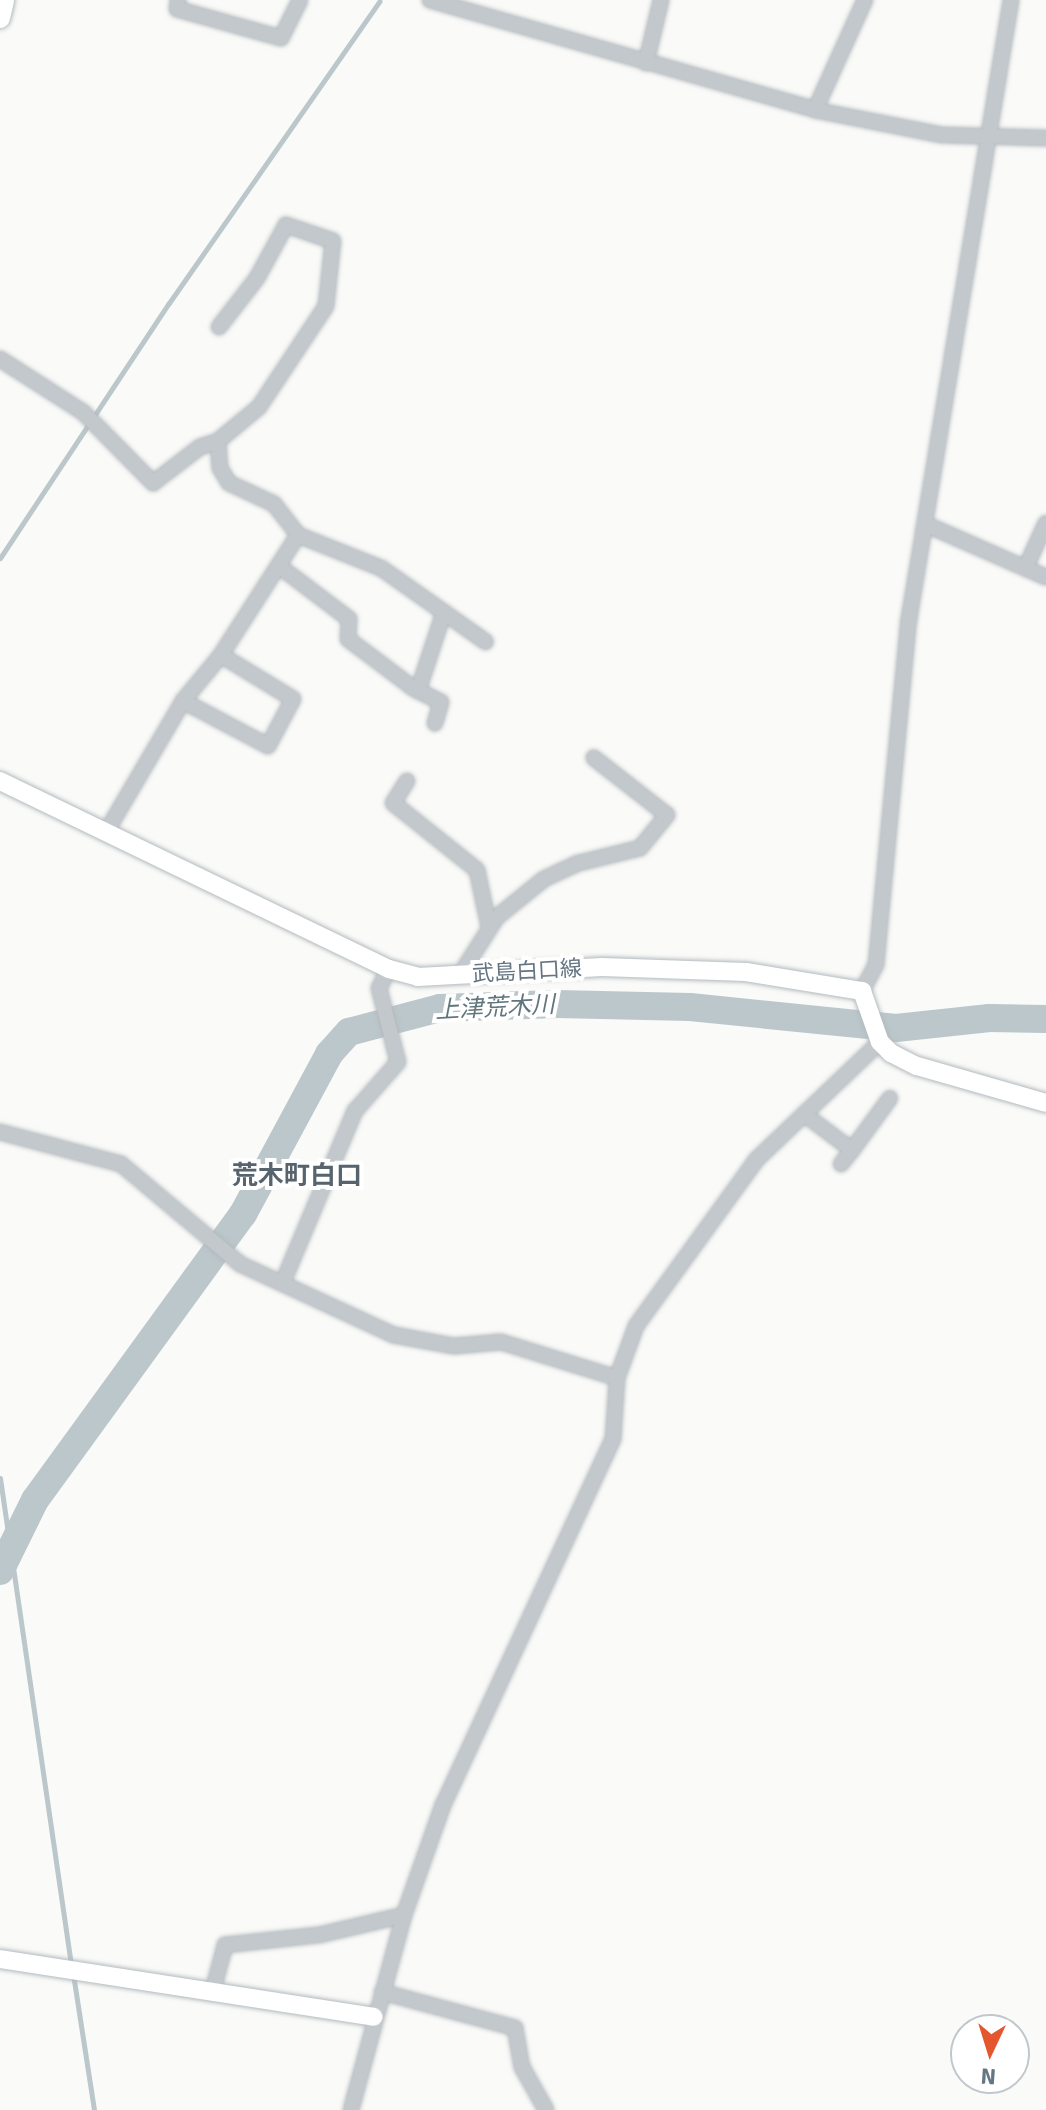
<!DOCTYPE html>
<html>
<head>
<meta charset="utf-8">
<style>
  body { margin:0 }
  #map { position:relative; width:1046px; height:2110px; overflow:hidden; background:#fafaf8; font-family:Signika,"Noto Sans JP",sans-serif }
  div>[style] { position:absolute }
  .stream>* { height:5px; margin:-2.5px; padding:0 2.5px; transform-origin:2.5px; border-radius:2.5px; background:#bbc7cb }
  .river>* { height:28px; margin:-14px; padding:0 14px; transform-origin:14px; border-radius:14px; background:#bbc7cb }
  .roads { filter:drop-shadow(0 0 2px #b3babf) drop-shadow(0 0 2px #b3babf) }
  .street>* { height:14px; margin:-7px; padding:0 7px; transform-origin:7px; border-radius:7px; background:#c3c8cc }
  .secondary>* { height:18px; margin:-9px; padding:0 9px; transform-origin:9px; border-radius:9px; background:#fff }
  .primary>* { height:20px; margin:-10px; padding:0 10px; transform-origin:10px; border-radius:10px; background:#fff }
  span { translate:-50% -50%; white-space:nowrap; text-align:center; line-height:1.15; -webkit-text-stroke:8px #fff; paint-order:stroke }
  .street-label { font-size:22px; color:#657683 }
  .water-label { font-size:24px; color:#60757c; font-style:italic }
  .quarter-label { font-size:26px; color:#57646e; font-weight:700 }
  .north { position:absolute; left:950px; top:2014px; width:80px; height:80px; box-sizing:border-box; background:#fff; border:2px solid #c1c8cd; border-radius:50%; rotate:184deg; font-size:22px; font-weight:700; line-height:32px; text-align:center; color:#657683 }
  .north::after { content:''; display:block; margin:auto; width:28px; height:36px; background:#e4572e; clip-path:polygon(50% 0,100% 100%,50% 72%,0 100%) }
</style>
</head>
<body>
<div id="map">
  <div class="stream">
    <i style="left:0;top:558px;width:306px;rotate:-56.5deg"></i>
    <i style="left:169px;top:303px;width:368px;rotate:-55.1deg"></i>
    <i style="left:0;top:1478px;width:491px;rotate:81.7deg"></i>
    <i style="left:73px;top:1974px;width:138px;rotate:81.2deg"></i>
  </div>
  <div class="river">
    <i style="left:0;top:1571px;width:79px;rotate:-63.8deg"></i>
    <i style="left:35px;top:1500px;width:354px;rotate:-54deg"></i>
    <i style="left:243px;top:1214px;width:182px;rotate:-61.7deg"></i>
    <i style="left:329px;top:1054px;width:30px;rotate:-48deg"></i>
    <i style="left:349px;top:1032px;width:94px;rotate:-14.8deg"></i>
    <i style="left:440px;top:1008px;width:117px;rotate:-2deg"></i>
    <i style="left:557px;top:1004px;width:133px;rotate:1.3deg"></i>
    <i style="left:690px;top:1007px;width:207px;rotate:5.8deg"></i>
    <i style="left:896px;top:1028px;width:94px;rotate:-6.1deg"></i>
    <i style="left:989px;top:1018px;width:57px;rotate:1deg"></i>
  </div>
  <div class="roads">
    <div class="street">
      <i style="left:178px;top:0;width:9px;rotate:96deg"></i>
      <i style="left:177px;top:9px;width:108px;rotate:15.6deg"></i>
      <i style="left:281px;top:38px;width:42px;rotate:-63.4deg"></i>
      <i style="left:430px;top:0;width:400px;rotate:15.9deg"></i>
      <i style="left:815px;top:110px;width:130px;rotate:11.1deg"></i>
      <i style="left:943px;top:135px;width:103px;rotate:1.7deg"></i>
      <i style="left:646px;top:63px;width:65px;rotate:-76.6deg"></i>
      <i style="left:815px;top:110px;width:121px;rotate:-65.6deg"></i>
      <i style="left:0;top:359px;width:98px;rotate:32.6deg"></i>
      <i style="left:83px;top:412px;width:100px;rotate:45.4deg"></i>
      <i style="left:153px;top:483px;width:59px;rotate:-37.5deg"></i>
      <i style="left:200px;top:447px;width:19px;rotate:-18deg"></i>
      <i style="left:218px;top:441px;width:27px;rotate:86deg"></i>
      <i style="left:220px;top:468px;width:17px;rotate:59deg"></i>
      <i style="left:229px;top:483px;width:50px;rotate:25deg"></i>
      <i style="left:274px;top:504px;width:39px;rotate:52deg"></i>
      <i style="left:298px;top:535px;width:89px;rotate:21.7deg"></i>
      <i style="left:381px;top:568px;width:128px;rotate:35.2deg"></i>
      <i style="left:218px;top:441px;width:53px;rotate:-39.7deg"></i>
      <i style="left:259px;top:407px;width:121px;rotate:-56.4deg"></i>
      <i style="left:326px;top:306px;width:65px;rotate:-83.9deg"></i>
      <i style="left:333px;top:241px;width:50px;rotate:-161.2deg"></i>
      <i style="left:286px;top:225px;width:60px;rotate:118.7deg"></i>
      <i style="left:257px;top:278px;width:62px;rotate:127.8deg"></i>
      <i style="left:925px;top:524px;width:132px;rotate:23.7deg"></i>
      <i style="left:279px;top:566px;width:88px;rotate:37.1deg"></i>
      <i style="left:349px;top:619px;width:20px;rotate:93deg"></i>
      <i style="left:348px;top:639px;width:81px;rotate:37deg"></i>
      <i style="left:413px;top:688px;width:31px;rotate:27deg"></i>
      <i style="left:441px;top:702px;width:22px;rotate:106deg"></i>
      <i style="left:1026px;top:567px;width:48px;rotate:-65.6deg"></i>
      <i style="left:418px;top:691px;width:83px;rotate:-71.8deg"></i>
      <i style="left:183px;top:701px;width:96px;rotate:27.9deg"></i>
      <i style="left:268px;top:746px;width:53px;rotate:-62deg"></i>
      <i style="left:293px;top:699px;width:84px;rotate:-148.6deg"></i>
      <i style="left:407px;top:781px;width:26px;rotate:122deg"></i>
      <i style="left:393px;top:803px;width:107px;rotate:38.6deg"></i>
      <i style="left:477px;top:870px;width:58px;rotate:78.1deg"></i>
      <i style="left:105px;top:834px;width:154px;rotate:-59.6deg"></i>
      <i style="left:183px;top:701px;width:60px;rotate:-50.4deg"></i>
      <i style="left:221px;top:655px;width:143px;rotate:-57.3deg"></i>
      <i style="left:460px;top:975px;width:69px;rotate:-57.5deg"></i>
      <i style="left:497px;top:917px;width:60px;rotate:-39deg"></i>
      <i style="left:544px;top:879px;width:38px;rotate:-25deg"></i>
      <i style="left:579px;top:863px;width:63px;rotate:-13.8deg"></i>
      <i style="left:640px;top:848px;width:43px;rotate:-50.7deg"></i>
      <i style="left:667px;top:815px;width:93px;rotate:-142deg"></i>
      <i style="left:862px;top:991px;width:30px;rotate:-62deg"></i>
      <i style="left:876px;top:965px;width:348px;rotate:-84.6deg"></i>
      <i style="left:909px;top:619px;width:627px;rotate:-80.64deg"></i>
      <i style="left:804px;top:1114px;width:60px;rotate:36.9deg"></i>
      <i style="left:852px;top:1150px;width:64px;rotate:-53.8deg"></i>
      <i style="left:0;top:1132px;width:125px;rotate:14.8deg"></i>
      <i style="left:121px;top:1164px;width:155px;rotate:40deg"></i>
      <i style="left:240px;top:1264px;width:170px;rotate:24.8deg"></i>
      <i style="left:394px;top:1335px;width:61px;rotate:10.4deg"></i>
      <i style="left:454px;top:1346px;width:47px;rotate:-4.9deg"></i>
      <i style="left:501px;top:1342px;width:121px;rotate:17.2deg"></i>
      <i style="left:841px;top:1164px;width:18px;rotate:-52deg"></i>
      <i style="left:283px;top:1282px;width:186px;rotate:-67.2deg"></i>
      <i style="left:355px;top:1111px;width:65px;rotate:-48.7deg"></i>
      <i style="left:398px;top:1062px;width:76px;rotate:-104.4deg"></i>
      <i style="left:379px;top:988px;width:21px;rotate:-62deg"></i>
      <i style="left:382px;top:1992px;width:138px;rotate:15.1deg"></i>
      <i style="left:515px;top:2028px;width:40px;rotate:80deg"></i>
      <i style="left:522px;top:2067px;width:49px;rotate:60.8deg"></i>
      <i style="left:212px;top:1994px;width:51px;rotate:-75.1deg"></i>
      <i style="left:225px;top:1945px;width:95px;rotate:-6.1deg"></i>
      <i style="left:319px;top:1935px;width:87px;rotate:-13.2deg"></i>
      <i style="left:351px;top:2110px;width:202px;rotate:-74.8deg"></i>
      <i style="left:404px;top:1915px;width:117px;rotate:-70.5deg"></i>
      <i style="left:443px;top:1805px;width:404px;rotate:-65.1deg"></i>
      <i style="left:613px;top:1439px;width:61px;rotate:-86.2deg"></i>
      <i style="left:617px;top:1378px;width:55px;rotate:-69.9deg"></i>
      <i style="left:636px;top:1326px;width:205px;rotate:-54.1deg"></i>
      <i style="left:756px;top:1160px;width:171px;rotate:-43.6deg"></i>
    </div>
    <div class="secondary">
      <i style="left:0;top:781px;width:432px;rotate:25.8deg"></i>
      <i style="left:389px;top:969px;width:30px;rotate:15deg"></i>
      <i style="left:418px;top:977px;width:184px;rotate:-3.1deg"></i>
      <i style="left:602px;top:967px;width:144px;rotate:2deg"></i>
      <i style="left:746px;top:972px;width:118px;rotate:9.3deg"></i>
      <i style="left:862px;top:991px;width:54px;rotate:70.6deg"></i>
      <i style="left:880px;top:1042px;width:16px;rotate:45deg"></i>
      <i style="left:891px;top:1053px;width:29px;rotate:27deg"></i>
      <i style="left:917px;top:1066px;width:134px;rotate:16deg"></i>
      <i style="left:0;top:1959px;width:378px;rotate:8.8deg"></i>
    </div>
    <div class="primary">
      <i style="left:0;top:18px;width:18px;rotate:-77deg"></i>
    </div>
  </div>
  <div class="street-label">
    <span style="left:527px;top:971px;rotate:-3deg">武島白口線</span>
  </div>
  <div class="water-label">
    <span style="left:495px;top:1008px;rotate:-3deg">上津荒木川</span>
  </div>
  <div class="quarter-label">
    <span style="left:297px;top:1177px">荒木町白口</span>
  </div>
  <div class="north">N</div>
</div>
</body>
</html>
